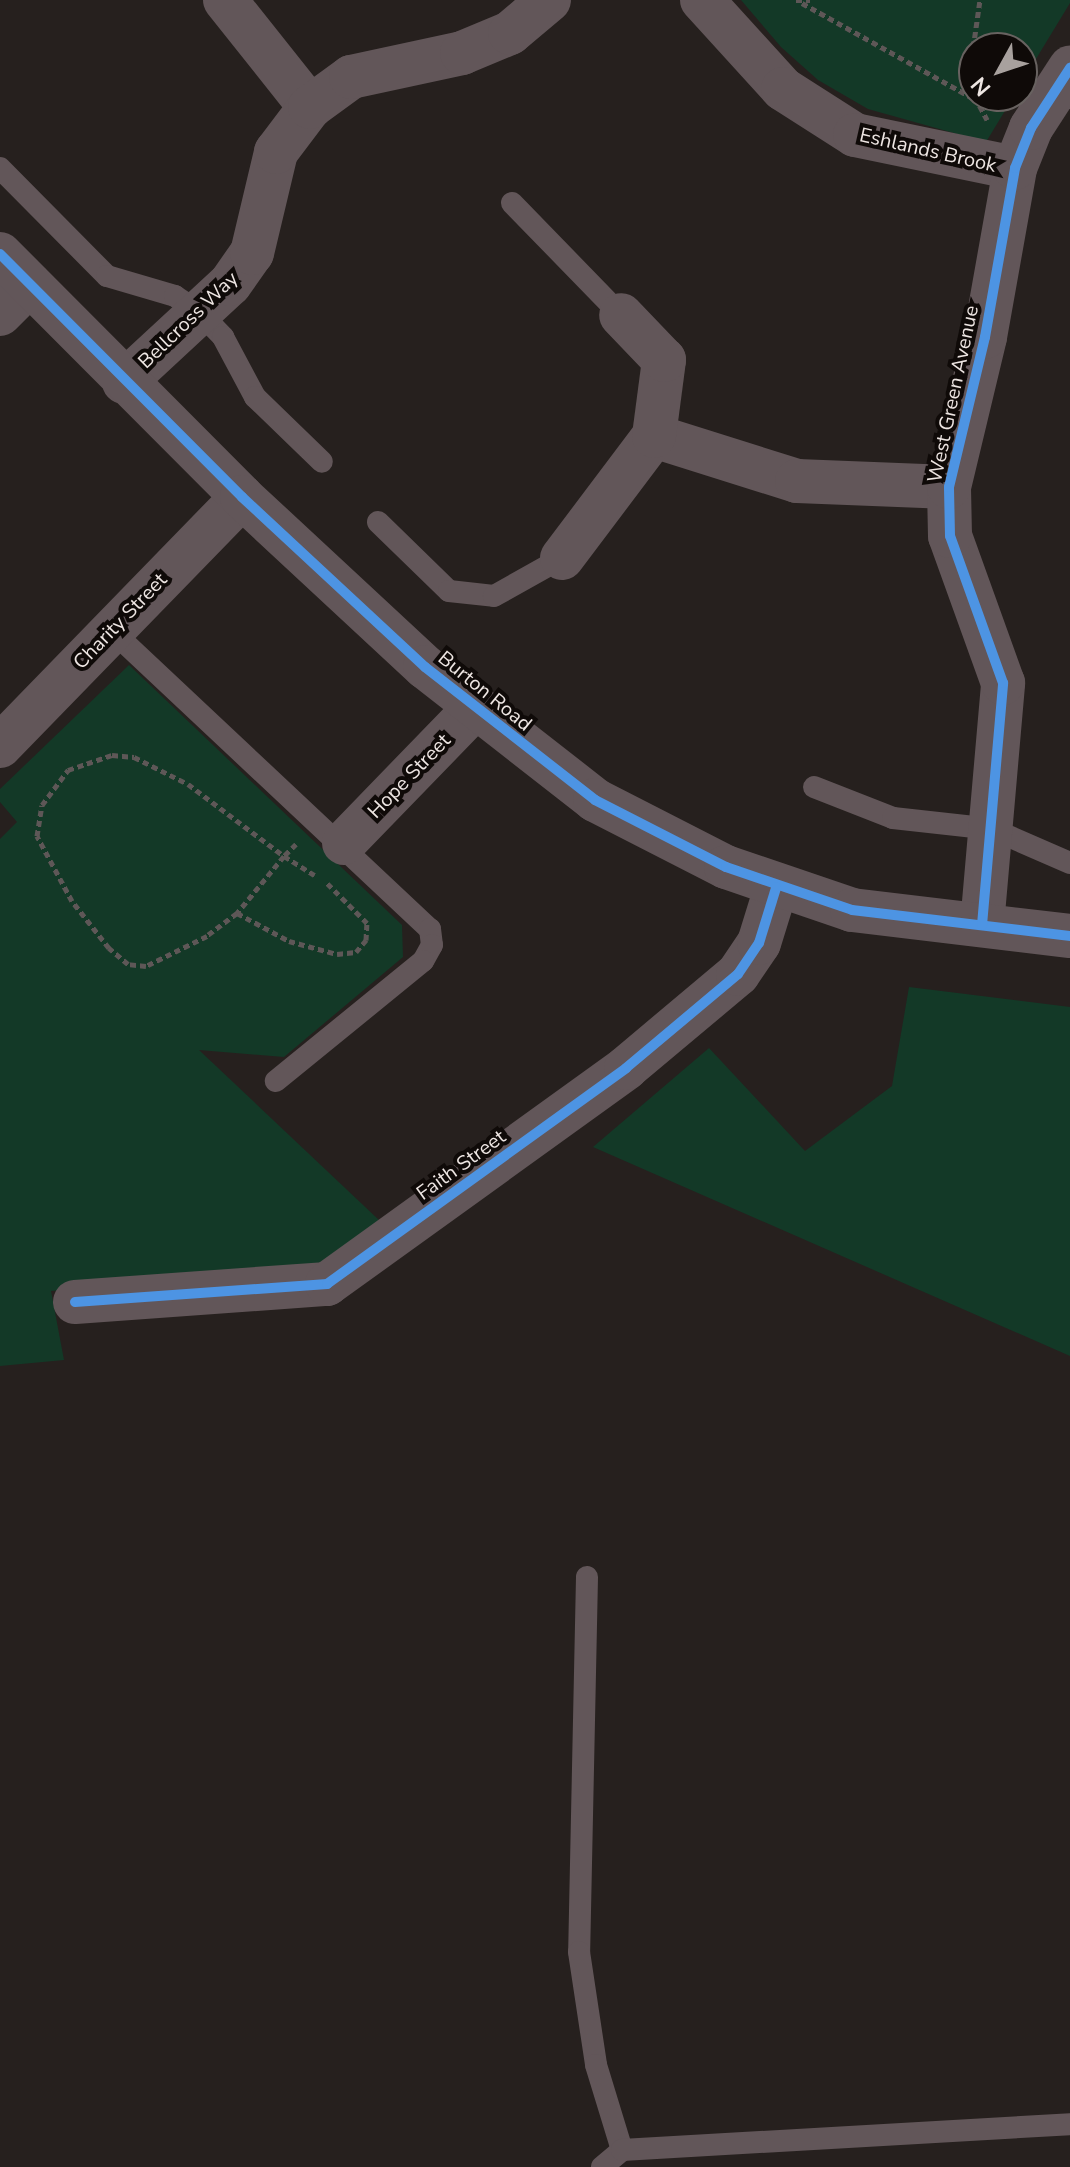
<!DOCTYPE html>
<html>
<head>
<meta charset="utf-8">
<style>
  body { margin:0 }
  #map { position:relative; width:1070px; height:2167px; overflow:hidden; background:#26201e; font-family:"Nunito Sans",sans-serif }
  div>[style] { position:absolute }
  .green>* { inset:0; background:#133927 }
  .path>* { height:5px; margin-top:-2.5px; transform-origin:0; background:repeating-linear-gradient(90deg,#5e5757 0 6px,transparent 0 10px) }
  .service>* { height:22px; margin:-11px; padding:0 11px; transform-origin:11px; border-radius:11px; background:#625659 }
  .minor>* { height:44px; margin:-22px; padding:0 22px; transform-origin:22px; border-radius:22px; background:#625659 }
  .tertiary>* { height:44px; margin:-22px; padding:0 22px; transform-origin:22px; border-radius:22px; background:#625659 }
  .cycleway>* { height:10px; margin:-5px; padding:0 5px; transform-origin:5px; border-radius:5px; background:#4d94e3 }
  span { translate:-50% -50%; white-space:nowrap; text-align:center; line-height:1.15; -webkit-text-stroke:8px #0f0a08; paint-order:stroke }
  .street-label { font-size:20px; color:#eee6e3 }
  .north { position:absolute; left:958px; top:32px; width:80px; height:80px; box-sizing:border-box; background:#0f0a08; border:2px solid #686260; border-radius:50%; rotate:230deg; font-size:22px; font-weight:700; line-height:32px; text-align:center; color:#eee6e3 }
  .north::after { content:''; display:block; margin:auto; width:28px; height:36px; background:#a8a19e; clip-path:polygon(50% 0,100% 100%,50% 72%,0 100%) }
</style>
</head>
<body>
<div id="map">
  <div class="green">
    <i style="clip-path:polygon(741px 0,1070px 0,1070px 3px,1022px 82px,1022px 48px,974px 48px,974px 96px,1014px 96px,986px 142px,868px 109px,818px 80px,781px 47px)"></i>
    <i style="clip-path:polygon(129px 665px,402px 925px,403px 957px,284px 1057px,199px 1050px,380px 1221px,318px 1271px,51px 1291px,64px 1360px,0 1366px,0 839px,17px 822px,0 802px,0 789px)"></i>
    <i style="clip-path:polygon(909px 987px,1070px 1007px,1070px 1356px,593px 1147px,709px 1048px,805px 1151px,892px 1086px)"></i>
  </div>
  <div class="path">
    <i style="left:796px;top:0;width:14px"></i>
    <i style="left:802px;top:3px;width:199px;rotate:29.1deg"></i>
    <i style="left:974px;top:95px;width:19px;rotate:-106deg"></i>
    <i style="left:969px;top:77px;width:78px;rotate:-81.9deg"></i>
    <i style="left:975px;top:97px;width:26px;rotate:62deg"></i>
    <i style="left:296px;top:844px;width:17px;rotate:135deg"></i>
    <i style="left:284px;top:856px;width:74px;rotate:129.5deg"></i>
    <i style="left:237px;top:913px;width:38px;rotate:143deg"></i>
    <i style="left:207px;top:936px;width:68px;rotate:153.8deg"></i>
    <i style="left:146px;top:966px;width:18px;rotate:-174deg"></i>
    <i style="left:128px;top:964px;width:25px;rotate:-140deg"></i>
    <i style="left:109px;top:948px;width:60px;rotate:-128.2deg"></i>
    <i style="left:72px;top:901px;width:74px;rotate:-118.3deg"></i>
    <i style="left:37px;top:836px;width:31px;rotate:-81deg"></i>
    <i style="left:42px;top:805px;width:44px;rotate:-53.4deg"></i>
    <i style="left:68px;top:770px;width:46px;rotate:-18.8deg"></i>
    <i style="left:112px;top:755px;width:22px;rotate:5deg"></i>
    <i style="left:134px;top:757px;width:60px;rotate:26.6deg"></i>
    <i style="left:188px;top:784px;width:120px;rotate:36.9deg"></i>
    <i style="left:284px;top:856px;width:36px;rotate:32deg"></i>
    <i style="left:237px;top:913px;width:59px;rotate:28.3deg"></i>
    <i style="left:289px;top:941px;width:50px;rotate:15.2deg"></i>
    <i style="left:337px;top:954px;width:19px;rotate:-6deg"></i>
    <i style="left:356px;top:952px;width:16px;rotate:-50deg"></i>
    <i style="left:366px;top:940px;width:17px;rotate:-87deg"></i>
    <i style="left:367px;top:923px;width:58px;rotate:-135deg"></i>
  </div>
  <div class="service">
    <i style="left:0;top:168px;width:152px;rotate:45.3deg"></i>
    <i style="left:107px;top:276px;width:71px;rotate:16.4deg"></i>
    <i style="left:175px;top:296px;width:29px;rotate:34deg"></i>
    <i style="left:199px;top:312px;width:35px;rotate:46deg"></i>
    <i style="left:223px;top:337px;width:68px;rotate:61.9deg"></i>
    <i style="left:255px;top:397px;width:93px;rotate:44.1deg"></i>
    <i style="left:512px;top:203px;width:156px;rotate:45.8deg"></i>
    <i style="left:378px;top:522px;width:99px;rotate:44.2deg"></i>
    <i style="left:449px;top:591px;width:45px;rotate:6.3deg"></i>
    <i style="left:494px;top:596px;width:78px;rotate:-29.2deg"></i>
    <i style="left:110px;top:629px;width:439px;rotate:43.2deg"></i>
    <i style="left:430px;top:929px;width:16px;rotate:83deg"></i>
    <i style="left:432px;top:945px;width:18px;rotate:119deg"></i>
    <i style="left:423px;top:961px;width:190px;rotate:140.8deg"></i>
    <i style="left:814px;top:787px;width:85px;rotate:21.4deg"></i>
    <i style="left:893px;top:818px;width:100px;rotate:6.3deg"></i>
    <i style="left:992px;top:829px;width:85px;rotate:23.6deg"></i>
    <i style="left:587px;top:1577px;width:375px;rotate:91.2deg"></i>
    <i style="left:579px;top:1952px;width:114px;rotate:81.4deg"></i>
    <i style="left:596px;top:2065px;width:89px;rotate:73deg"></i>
    <i style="left:602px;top:2167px;width:26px;rotate:-40deg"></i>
    <i style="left:622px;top:2150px;width:449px;rotate:-3.3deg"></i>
  </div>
  <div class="minor">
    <i style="left:225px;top:0;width:137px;rotate:51.5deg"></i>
    <i style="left:702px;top:0;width:120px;rotate:47.7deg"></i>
    <i style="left:783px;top:89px;width:85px;rotate:32.6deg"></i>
    <i style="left:855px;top:135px;width:163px;rotate:11.7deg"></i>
    <i style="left:0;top:314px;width:42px;rotate:-45deg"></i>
    <i style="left:124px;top:382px;width:144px;rotate:-42.8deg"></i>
    <i style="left:230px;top:284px;width:38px;rotate:-55deg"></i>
    <i style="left:252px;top:253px;width:104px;rotate:-76.6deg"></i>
    <i style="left:276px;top:152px;width:56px;rotate:-52.9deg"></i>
    <i style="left:310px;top:107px;width:51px;rotate:-36.2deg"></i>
    <i style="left:351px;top:77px;width:114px;rotate:-12.2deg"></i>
    <i style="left:462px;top:53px;width:52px;rotate:-22.6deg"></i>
    <i style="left:510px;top:33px;width:51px;rotate:-40.2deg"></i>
    <i style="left:654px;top:436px;width:150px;rotate:17.5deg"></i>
    <i style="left:797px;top:481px;width:152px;rotate:2.3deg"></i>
    <i style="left:562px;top:558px;width:153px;rotate:-53deg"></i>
    <i style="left:654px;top:436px;width:77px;rotate:-82.5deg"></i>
    <i style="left:664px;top:360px;width:62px;rotate:-133.7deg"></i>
    <i style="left:0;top:746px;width:347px;rotate:-45.8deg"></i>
    <i style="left:344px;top:843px;width:188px;rotate:-45.9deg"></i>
    <i style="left:982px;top:925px;width:243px;rotate:-85deg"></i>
    <i style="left:1003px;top:683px;width:156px;rotate:-109.8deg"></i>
    <i style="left:950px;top:536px;width:49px;rotate:-91.2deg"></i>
    <i style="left:949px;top:487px;width:154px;rotate:-76.5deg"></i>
    <i style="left:985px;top:337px;width:172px;rotate:-79.9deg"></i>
    <i style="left:1015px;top:168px;width:43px;rotate:-68.2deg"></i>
    <i style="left:1031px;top:128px;width:72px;rotate:-57deg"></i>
    <i style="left:75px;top:1302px;width:253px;rotate:-4.1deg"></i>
    <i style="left:327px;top:1284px;width:369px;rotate:-35.8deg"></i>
    <i style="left:626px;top:1068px;width:146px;rotate:-40deg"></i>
    <i style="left:738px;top:974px;width:37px;rotate:-56deg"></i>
    <i style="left:759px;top:943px;width:58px;rotate:-72.8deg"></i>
  </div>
  <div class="tertiary">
    <i style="left:0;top:254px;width:343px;rotate:45.1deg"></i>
    <i style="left:242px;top:497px;width:250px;rotate:42.9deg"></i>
    <i style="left:425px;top:667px;width:216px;rotate:38deg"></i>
    <i style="left:595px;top:800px;width:147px;rotate:27.1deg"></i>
    <i style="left:726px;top:867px;width:133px;rotate:18.8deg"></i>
    <i style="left:852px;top:910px;width:220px;rotate:6.8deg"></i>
  </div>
  <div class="cycleway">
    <i style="left:0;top:254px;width:343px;rotate:45.1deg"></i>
    <i style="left:242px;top:497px;width:250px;rotate:42.9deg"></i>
    <i style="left:425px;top:667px;width:216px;rotate:38deg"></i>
    <i style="left:595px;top:800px;width:147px;rotate:27.1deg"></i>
    <i style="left:726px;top:867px;width:133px;rotate:18.8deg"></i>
    <i style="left:852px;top:910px;width:220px;rotate:6.8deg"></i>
    <i style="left:982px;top:925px;width:243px;rotate:-85deg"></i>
    <i style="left:1003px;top:683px;width:156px;rotate:-109.8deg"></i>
    <i style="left:950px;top:536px;width:49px;rotate:-91.2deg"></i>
    <i style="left:949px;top:487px;width:154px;rotate:-76.5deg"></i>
    <i style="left:985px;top:337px;width:172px;rotate:-79.9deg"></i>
    <i style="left:1015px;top:168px;width:43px;rotate:-68.2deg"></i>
    <i style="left:1031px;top:128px;width:72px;rotate:-57deg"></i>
    <i style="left:75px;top:1302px;width:253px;rotate:-4.1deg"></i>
    <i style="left:327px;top:1284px;width:369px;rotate:-35.8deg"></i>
    <i style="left:626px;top:1068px;width:146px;rotate:-40deg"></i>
    <i style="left:738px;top:974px;width:37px;rotate:-56deg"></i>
    <i style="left:759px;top:943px;width:58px;rotate:-72.8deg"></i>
  </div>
  <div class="street-label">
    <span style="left:928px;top:150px;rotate:13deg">Eshlands Brook</span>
    <span style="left:188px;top:320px;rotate:-44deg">Bellcross Way</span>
    <span style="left:953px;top:394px;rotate:-78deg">West Green Avenue</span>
    <span style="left:120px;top:621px;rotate:-46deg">Charity Street</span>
    <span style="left:485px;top:691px;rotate:39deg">Burton Road</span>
    <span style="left:409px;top:776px;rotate:-46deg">Hope Street</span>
    <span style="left:461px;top:1165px;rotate:-36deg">Faith Street</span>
  </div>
  <div class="north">N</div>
</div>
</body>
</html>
